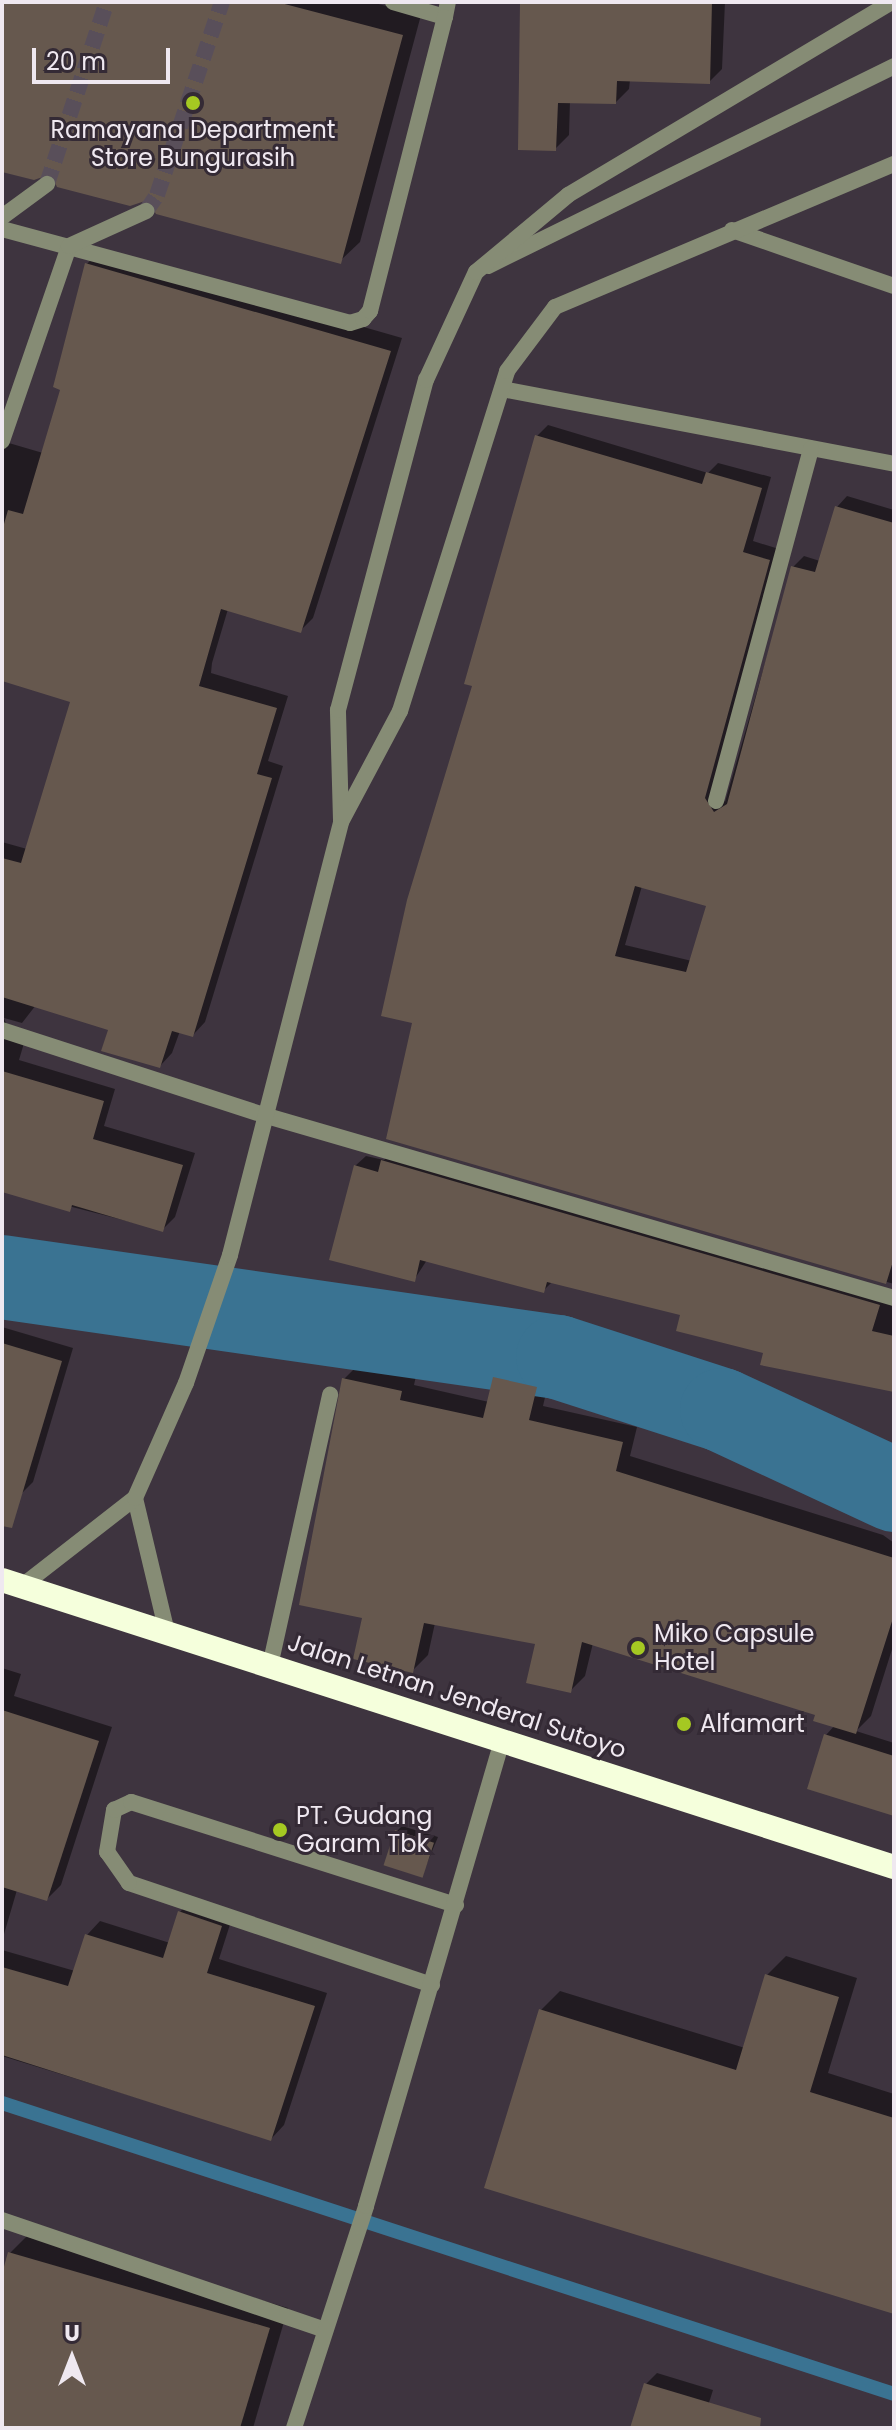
<!DOCTYPE html>
<html>
<head>
<meta charset="utf-8">
<style>
  body { margin:0 }
  #map { position:relative; width:896px; height:2430px; overflow:hidden; background:#3e343f; font-family:Poppins,sans-serif }
  div>[style] { position:absolute }
  .shadow>* { inset:0; background:#0007 }
  .stream>* { height:14px; margin:-7px; padding:0 7px; transform-origin:7px; border-radius:7px; background:#3a7392 }
  .river>* { height:84px; margin:-42px; padding:0 42px; transform-origin:42px; border-radius:42px; background:#3a7392 }
  .building>* { inset:0; background:#66584e; transform-origin:0 0 }
  .street-tunnel>* { height:16px; margin-top:-8px; transform-origin:0; background:repeating-linear-gradient(90deg,#594f5a 0 16px,transparent 0 24px) }
  .lane>* { height:16px; margin:-8px; padding:0 8px; transform-origin:8px; border-radius:8px; background:#868c75 }
  .street>* { height:16px; margin:-8px; padding:0 8px; transform-origin:8px; border-radius:8px; background:#868c75 }
  .highway>* { height:24px; margin:-12px; padding:0 12px; transform-origin:12px; border-radius:12px; background:#f5ffdc }
  .dots>* { width:22px; height:22px; translate:-50% -50%; box-sizing:border-box; border:4px solid #342a35; border-radius:50% }
  span { translate:-50% -50%; white-space:nowrap; text-align:center; line-height:1.15; -webkit-text-stroke:6px #342a35; paint-order:stroke }
  .poi-label { font-size:24px; color:#efe8f0 }
  .left { translate:0 -50%; text-align:left }
  .street-label { font-size:24px; color:#efe8f0 }
  .frame { position:absolute; inset:0; border:4px solid #efe8f0; pointer-events:none }
  .north { position:absolute; left:32px; top:2318px; width:80px; height:80px; -webkit-text-stroke:6px #342a35; paint-order:stroke; rotate:0deg; font-size:22px; font-weight:700; line-height:32px; text-align:center; color:#efe8f0 }
  .north::after { content:''; display:block; margin:auto; width:28px; height:36px; background:#efe8f0; clip-path:polygon(50% 0,100% 100%,50% 72%,0 100%) }
  .scale { position:absolute; left:32px; top:48px; width:138px; height:36px; box-sizing:border-box; border:4px solid #efe8f0; border-top:0; padding-left:10px; font-size:24px; line-height:28px; white-space:nowrap; color:#efe8f0; -webkit-text-stroke:6px #342a35; paint-order:stroke }
</style>
</head>
<body>
<div id="map">
  <div class="shadow">
    <i style="clip-path:polygon(2px 2px,371px 2px,421px 15px,360px 242px,340px 261px,52px 171px,2px 170px)"></i>
    <i style="clip-path:polygon(523px 2px,725px 2px,722px 69px,709px 82px,630px 80px,629px 89px,616px 102px,570px 101px,569px 135px,555px 149px)"></i>
    <i style="clip-path:polygon(99px 251px,402px 338px,313px 618px,300px 631px,228px 609px,212px 663px,211px 673px,288px 696px,268px 761px,283px 766px,205px 1022px,193px 1035px,180px 1031px,172px 1053px,160px 1066px,110px 1028px,36px 1005px,22px 1023px,4px 1018px,7px 1026px,27px 1033px,19px 1060px,115px 1089px,104px 1126px,195px 1153px,175px 1217px,162px 1230px,2px 1189px,2px 842px,27px 849px,72px 700px,2px 679px,2px 441px,43px 453px,63px 388px,87px 264px)"></i>
    <i style="clip-path:polygon(evenodd,548px 425px,708px 473px,718px 463px,771px 477px,753px 541px,779px 549px,715px 786px,725px 802px,793px 567px,804px 556px,820px 561px,837px 507px,847px 496px,894px 510px,894px 1284px,388px 1138px,415px 1022px,475px 684px,537px 436px,548px 425px,642px 886px,709px 904px,692px 961px,625px 945px,642px 886px)"></i>
    <i style="clip-path:polygon(394px 1151px,894px 1296px,894px 1390px,762px 1364px,765px 1352px,683px 1313px,553px 1281px,543px 1291px,427px 1260px,414px 1280px,355px 1166px,366px 1156px,384px 1160px)"></i>
    <i style="clip-path:polygon(2px 1327px,73px 1348px,33px 1482px,20px 1495px,2px 1490px)"></i>
    <i style="clip-path:polygon(510px 1362px,551px 1372px,543px 1406px,637px 1427px,630px 1456px,883px 1535px,894px 1543px,894px 1643px,871px 1716px,856px 1731px,894px 1743px,894px 1814px,826px 1735px,835px 1725px,818px 1713px,593px 1643px,585px 1676px,570px 1691px,538px 1643px,435px 1623px,428px 1655px,413px 1670px,364px 1617px,344px 1379px,359px 1364px,416px 1376px,414px 1385px,489px 1402px,494px 1378px)"></i>
    <i style="clip-path:polygon(2px 1668px,21px 1674px,14px 1696px,112px 1727px,61px 1885px,47px 1899px,17px 1890px,2px 1941px)"></i>
    <i style="clip-path:polygon(402px 1826px,438px 1837px,422px 1875px,397px 1831px)"></i>
    <i style="clip-path:polygon(193px 1898px,234px 1912px,219px 1959px,327px 1993px,284px 2125px,271px 2139px,2px 2056px,2px 1950px,75px 1971px,87px 1935px,100px 1921px,170px 1943px,180px 1912px)"></i>
    <i style="clip-path:polygon(786px 1956px,857px 1978px,828px 2073px,894px 2094px,894px 2312px,541px 2010px,560px 1991px,745px 2048px,767px 1975px)"></i>
    <i style="clip-path:polygon(30px 2233px,288px 2308px,253px 2428px,2px 2428px,2px 2281px,10px 2253px)"></i>
    <i style="clip-path:polygon(657px 2373px,713px 2390px,701px 2428px,632px 2428px,646px 2384px)"></i>
  </div>
  <div class="stream">
    <i style="left:2px;top:2103px;width:938px;rotate:18.07deg"></i>
  </div>
  <div class="river">
    <i style="left:2px;top:1277px;width:562px;rotate:8.19deg"></i>
    <i style="left:558px;top:1357px;width:172px;rotate:17.9deg"></i>
    <i style="left:722px;top:1410px;width:190px;rotate:24.9deg"></i>
  </div>
  <div class="building">
    <i style="clip-path:polygon(2px 2px,277px 2px,403px 35px,341px 264px,156px 214px,148px 200px,130px 206px,57px 187px,51px 174px,34px 180px,2px 172px)"></i>
    <i style="clip-path:polygon(520px 2px,712px 2px,710px 84px,617px 81px,616px 104px,558px 103px,556px 151px,518px 150px)"></i>
    <i style="clip-path:polygon(85px 263px,391px 351px,301px 633px,221px 609px,199px 686px,277px 708px,257px 774px,272px 778px,193px 1037px,172px 1031px,160px 1068px,101px 1051px,108px 1030px,2px 997px,2px 858px,21px 863px,70px 702px,2px 681px,2px 531px,8px 510px,23px 514px,60px 390px,53px 387px)"></i>
    <i style="clip-path:polygon(evenodd,535px 435px,702px 484px,706px 472px,762px 488px,743px 552px,770px 560px,705px 798px,714px 812px,727px 804px,791px 566px,815px 572px,835px 506px,894px 523px,894px 1258px,886px 1284px,386px 1139px,412px 1023px,381px 1016px,407px 900px,472px 686px,464px 684px,535px 435px,635px 886px,706px 906px,686px 972px,615px 956px,635px 886px)"></i>
    <i style="clip-path:polygon(2px 1071px,104px 1101px,93px 1139px,183px 1165px,163px 1232px,72px 1205px,70px 1212px,2px 1192px)"></i>
    <i style="clip-path:polygon(381px 1160px,880px 1305px,872px 1331px,894px 1336px,894px 1392px,760px 1365px,763px 1353px,676px 1331px,680px 1315px,547px 1282px,544px 1293px,420px 1260px,415px 1282px,329px 1260px,354px 1165px,378px 1172px)"></i>
    <i style="clip-path:polygon(2px 1343px,62px 1361px,12px 1528px,2px 1526px)"></i>
    <i style="clip-path:polygon(493px 1377px,537px 1387px,529px 1420px,623px 1442px,616px 1471px,894px 1558px,894px 1615px,856px 1734px,813px 1721px,815px 1715px,582px 1642px,571px 1693px,526px 1683px,535px 1644px,424px 1623px,413px 1673px,353px 1659px,362px 1618px,299px 1605px,342px 1378px,402px 1391px,400px 1400px,483px 1418px)"></i>
    <i style="clip-path:polygon(2px 1710px,99px 1741px,47px 1901px,2px 1887px)"></i>
    <i style="clip-path:polygon(824px 1734px,894px 1756px,894px 1816px,807px 1789px)"></i>
    <i style="left:395px;top:1830px;width:41px;height:37px;rotate:18deg"></i>
    <i style="clip-path:polygon(178px 1911px,222px 1926px,207px 1973px,315px 2006px,271px 2141px,2px 2055px,2px 1967px,68px 1986px,85px 1934px,163px 1958px)"></i>
    <i style="clip-path:polygon(765px 1974px,839px 1997px,810px 2092px,894px 2118px,894px 2314px,484px 2188px,539px 2009px,736px 2070px)"></i>
    <i style="clip-path:polygon(8px 2252px,270px 2328px,240px 2428px,2px 2428px,2px 2274px)"></i>
    <i style="clip-path:polygon(644px 2383px,761px 2418px,760px 2428px,630px 2428px)"></i>
  </div>
  <div class="street-tunnel">
    <i style="left:47px;top:184px;width:192px;rotate:-71.8deg"></i>
    <i style="left:146px;top:211px;width:19px;rotate:-55deg"></i>
    <i style="left:157px;top:195px;width:204px;rotate:-71.4deg"></i>
  </div>
  <div class="lane">
    <i style="left:488px;top:266px;width:453px;rotate:-26.2deg"></i>
    <i style="left:502px;top:389px;width:399px;rotate:10.8deg"></i>
    <i style="left:716px;top:801px;width:365px;rotate:-74.9deg"></i>
    <i style="left:270px;top:1666px;width:278px;rotate:-77.5deg"></i>
    <i style="left:432px;top:1985px;width:320px;rotate:-161.4deg"></i>
    <i style="left:129px;top:1883px;width:38px;rotate:-125deg"></i>
    <i style="left:107px;top:1852px;width:43px;rotate:-80.5deg"></i>
    <i style="left:114px;top:1810px;width:19px;rotate:-25deg"></i>
    <i style="left:131px;top:1802px;width:341px;rotate:17.6deg"></i>
    <i style="left:2px;top:2220px;width:341px;rotate:18.8deg"></i>
    <i style="left:294px;top:2428px;width:233px;rotate:-72deg"></i>
    <i style="left:366px;top:2206px;width:485px;rotate:-73.7deg"></i>
  </div>
  <div class="street">
    <i style="left:393px;top:2px;width:54px;rotate:16.1deg"></i>
    <i style="left:445px;top:17px;width:15px;rotate:-79deg"></i>
    <i style="left:2px;top:217px;width:56px;rotate:-36.3deg"></i>
    <i style="left:2px;top:229px;width:360px;rotate:15.1deg"></i>
    <i style="left:350px;top:323px;width:14px;rotate:-17deg"></i>
    <i style="left:363px;top:319px;width:11px;rotate:-49deg"></i>
    <i style="left:370px;top:311px;width:303px;rotate:-75.7deg"></i>
    <i style="left:732px;top:230px;width:171px;rotate:19.1deg"></i>
    <i style="left:2px;top:441px;width:206px;rotate:-71deg"></i>
    <i style="left:69px;top:246px;width:85px;rotate:-24.4deg"></i>
    <i style="left:341px;top:820px;width:110px;rotate:-91.6deg"></i>
    <i style="left:338px;top:710px;width:342px;rotate:-75.1deg"></i>
    <i style="left:426px;top:380px;width:119px;rotate:-65.2deg"></i>
    <i style="left:476px;top:272px;width:120px;rotate:-39.9deg"></i>
    <i style="left:568px;top:195px;width:377px;rotate:-30.8deg"></i>
    <i style="left:2px;top:1030px;width:279px;rotate:18deg"></i>
    <i style="left:267px;top:1116px;width:653px;rotate:16.19deg"></i>
    <i style="left:135px;top:1498px;width:138px;rotate:76.6deg"></i>
    <i style="left:22px;top:1586px;width:143px;rotate:-37.9deg"></i>
    <i style="left:135px;top:1498px;width:126px;rotate:-66.1deg"></i>
    <i style="left:186px;top:1383px;width:135px;rotate:-71deg"></i>
    <i style="left:230px;top:1255px;width:447px;rotate:-75.6deg"></i>
    <i style="left:341px;top:822px;width:126px;rotate:-62deg"></i>
    <i style="left:400px;top:711px;width:356px;rotate:-72.5deg"></i>
    <i style="left:507px;top:371px;width:80px;rotate:-53.1deg"></i>
    <i style="left:555px;top:307px;width:368px;rotate:-22.9deg"></i>
  </div>
  <div class="highway">
    <i style="left:2px;top:1580px;width:937px;rotate:17.84deg"></i>
  </div>
  <div class="dots">
    <i style="left:193px;top:103px;background:#a5c822"></i>
    <i style="left:638px;top:1648px;background:#a5c822"></i>
    <i style="left:684px;top:1724px;background:#a5c822"></i>
    <i style="left:280px;top:1830px;background:#a5c822"></i>
  </div>
  <div class="poi-label">
    <span style="left:193px;top:144px">Ramayana Department<br>Store Bungurasih</span>
    <span class="left" style="left:654px;top:1648px">Miko Capsule<br>Hotel</span>
    <span class="left" style="left:700px;top:1724px">Alfamart</span>
    <span class="left" style="left:296px;top:1830px">PT. Gudang<br>Garam Tbk</span>
  </div>
  <div class="street-label">
    <span style="left:457px;top:1696px;rotate:18deg">Jalan Letnan Jenderal Sutoyo</span>
  </div>
  <div class="frame"></div>
  <div class="north">U</div>
  <div class="scale">20 m</div>
</div>
</body>
</html>
